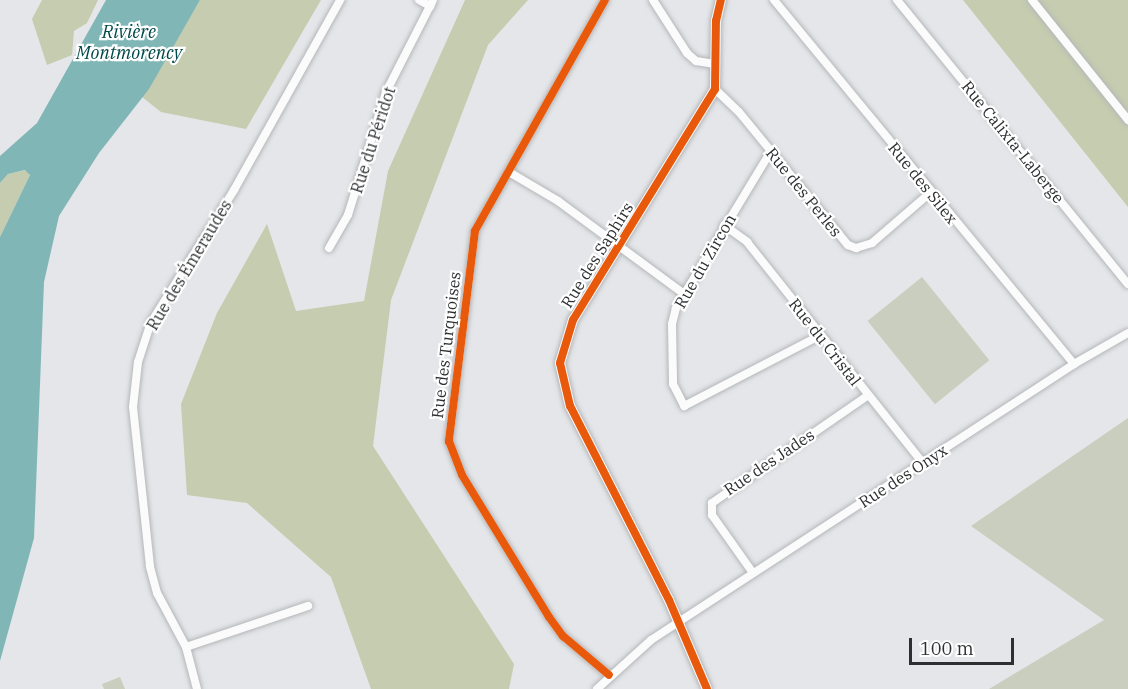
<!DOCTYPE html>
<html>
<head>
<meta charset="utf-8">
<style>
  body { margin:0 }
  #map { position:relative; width:1128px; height:689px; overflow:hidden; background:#e4e6e9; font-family:"IBM Plex Serif",serif }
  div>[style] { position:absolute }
  .green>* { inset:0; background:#cacebe; transform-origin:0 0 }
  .forest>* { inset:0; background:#c5ccaf }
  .water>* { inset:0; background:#81b6b7 }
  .roads { filter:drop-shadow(0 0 2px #b5b7b9) drop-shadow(0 0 2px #b5b7b9) }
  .minor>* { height:8px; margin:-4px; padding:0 4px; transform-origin:4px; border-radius:4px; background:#fbfbfc }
  .tertiary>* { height:10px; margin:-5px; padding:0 5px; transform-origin:5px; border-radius:5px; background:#fbfbfc }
  .cycleway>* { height:8px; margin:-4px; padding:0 4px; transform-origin:4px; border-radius:4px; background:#e8590c }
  span { translate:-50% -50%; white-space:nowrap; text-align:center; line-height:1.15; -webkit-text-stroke:4.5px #fff; paint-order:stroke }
  .street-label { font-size:16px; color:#2e2f31 }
  .water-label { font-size:18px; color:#004848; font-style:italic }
  .scale { position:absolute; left:909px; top:638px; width:105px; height:27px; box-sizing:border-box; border:3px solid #2e2f31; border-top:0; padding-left:8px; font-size:18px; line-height:21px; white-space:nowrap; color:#2e2f31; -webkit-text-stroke:4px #fff; paint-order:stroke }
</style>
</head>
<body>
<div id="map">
  <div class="green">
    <i style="left:922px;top:277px;width:107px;height:70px;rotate:51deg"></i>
    <i style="clip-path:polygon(1128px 418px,1128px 689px,989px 689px,1104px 620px,971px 526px)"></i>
    <i style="clip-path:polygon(120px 677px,125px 689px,104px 689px,102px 684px)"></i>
  </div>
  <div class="forest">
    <i style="clip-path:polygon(42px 0,98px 0,87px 23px,74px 31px,72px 55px,47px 65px,32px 19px)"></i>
    <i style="clip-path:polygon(200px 0,321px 0,246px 129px,161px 112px,142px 97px)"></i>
    <i style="clip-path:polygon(465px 0,528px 0,488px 45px,391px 300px,373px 446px,514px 664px,509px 689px,371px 689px,331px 577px,247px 503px,187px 495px,181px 404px,217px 313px,267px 224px,296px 311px,364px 301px,388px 171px)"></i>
    <i style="clip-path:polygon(963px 0,1128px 0,1128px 207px)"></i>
    <i style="clip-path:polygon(26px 170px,30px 175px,0 237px,0 183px,8px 174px)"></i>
  </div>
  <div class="water">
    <i style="clip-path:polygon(106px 0,200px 0,149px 89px,99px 153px,59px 216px,44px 282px,34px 538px,0 661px,0 237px,30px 175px,25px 170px,8px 174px,0 183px,0 156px,37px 123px)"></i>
  </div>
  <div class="roads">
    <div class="minor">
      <i style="left:419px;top:0;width:13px;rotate:29deg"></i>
      <i style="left:605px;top:0;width:265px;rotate:119.4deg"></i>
      <i style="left:475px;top:231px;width:212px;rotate:97.1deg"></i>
      <i style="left:449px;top:441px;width:36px;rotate:69deg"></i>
      <i style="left:462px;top:475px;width:167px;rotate:58.5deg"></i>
      <i style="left:549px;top:617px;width:24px;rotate:54deg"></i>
      <i style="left:563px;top:636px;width:60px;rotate:40.3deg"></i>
      <i style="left:653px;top:0;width:63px;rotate:57.3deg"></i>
      <i style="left:687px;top:53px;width:12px;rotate:42deg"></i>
      <i style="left:696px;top:61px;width:19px;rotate:9deg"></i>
      <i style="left:774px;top:0;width:472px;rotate:50.5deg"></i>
      <i style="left:897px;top:0;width:366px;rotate:50.9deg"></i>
      <i style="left:1032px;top:0;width:154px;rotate:51.3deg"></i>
      <i style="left:715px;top:89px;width:33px;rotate:44deg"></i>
      <i style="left:739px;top:112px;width:172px;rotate:50.7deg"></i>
      <i style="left:848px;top:245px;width:9px;rotate:21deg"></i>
      <i style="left:856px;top:248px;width:17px;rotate:-17deg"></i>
      <i style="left:872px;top:243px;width:78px;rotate:-40.8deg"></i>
      <i style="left:771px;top:151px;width:184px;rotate:121.2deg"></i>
      <i style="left:676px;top:308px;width:16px;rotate:104deg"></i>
      <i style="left:672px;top:324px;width:60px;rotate:89deg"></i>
      <i style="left:673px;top:384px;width:25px;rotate:63deg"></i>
      <i style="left:684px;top:406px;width:152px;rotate:-27.4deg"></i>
      <i style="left:509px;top:172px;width:57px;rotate:30.6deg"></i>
      <i style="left:558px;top:201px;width:155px;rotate:36.4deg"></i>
      <i style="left:724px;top:225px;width:29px;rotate:36deg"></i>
      <i style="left:747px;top:242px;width:283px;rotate:51.5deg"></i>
      <i style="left:329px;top:248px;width:38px;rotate:-60deg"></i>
      <i style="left:348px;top:215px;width:129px;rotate:-72.8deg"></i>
      <i style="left:386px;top:92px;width:103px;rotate:-62.9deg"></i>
      <i style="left:753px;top:573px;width:71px;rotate:-125.3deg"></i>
      <i style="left:712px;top:515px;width:12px;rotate:-90deg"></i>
      <i style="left:712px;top:503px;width:188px;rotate:-34.6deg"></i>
      <i style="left:186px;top:647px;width:129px;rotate:-18.6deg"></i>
      <i style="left:197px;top:689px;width:43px;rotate:-104.7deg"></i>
      <i style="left:186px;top:647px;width:61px;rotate:-118.2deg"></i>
      <i style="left:157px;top:593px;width:28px;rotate:-105deg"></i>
      <i style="left:150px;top:566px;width:160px;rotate:-96.1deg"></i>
      <i style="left:133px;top:407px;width:45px;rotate:-83.7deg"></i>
      <i style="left:138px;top:362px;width:40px;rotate:-72deg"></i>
      <i style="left:150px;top:324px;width:158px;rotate:-57.9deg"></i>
      <i style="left:234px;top:190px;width:218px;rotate:-60.8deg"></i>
      <i style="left:597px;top:689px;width:73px;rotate:-42.2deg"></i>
      <i style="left:651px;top:640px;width:505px;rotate:-33.12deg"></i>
      <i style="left:1074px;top:364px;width:62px;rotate:-29.9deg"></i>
    </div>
    <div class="tertiary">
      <i style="left:707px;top:689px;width:97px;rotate:-113.1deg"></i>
      <i style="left:669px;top:600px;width:218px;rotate:-117deg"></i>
      <i style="left:570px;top:406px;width:44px;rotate:-103.1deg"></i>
      <i style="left:560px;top:363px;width:45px;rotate:-73.2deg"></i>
      <i style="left:573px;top:320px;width:271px;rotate:-58.4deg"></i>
      <i style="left:715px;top:89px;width:68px;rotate:-89.2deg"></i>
      <i style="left:716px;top:21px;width:22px;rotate:-77deg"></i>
    </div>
  </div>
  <div class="cycleway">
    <i style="left:605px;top:0;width:265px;rotate:119.4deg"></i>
    <i style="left:475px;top:231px;width:212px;rotate:97.1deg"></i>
    <i style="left:449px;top:441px;width:36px;rotate:69deg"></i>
    <i style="left:462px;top:475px;width:167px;rotate:58.5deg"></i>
    <i style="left:549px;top:617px;width:24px;rotate:54deg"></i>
    <i style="left:563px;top:636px;width:60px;rotate:40.3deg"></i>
    <i style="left:707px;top:689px;width:97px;rotate:-113.1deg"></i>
    <i style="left:669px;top:600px;width:218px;rotate:-117deg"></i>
    <i style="left:570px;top:406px;width:44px;rotate:-103.1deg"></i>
    <i style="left:560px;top:363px;width:45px;rotate:-73.2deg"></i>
    <i style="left:573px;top:320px;width:271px;rotate:-58.4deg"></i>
    <i style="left:715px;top:89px;width:68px;rotate:-89.2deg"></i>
    <i style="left:716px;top:21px;width:22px;rotate:-77deg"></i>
  </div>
  <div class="street-label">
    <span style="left:373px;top:140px;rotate:-72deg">Rue du Péridot</span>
    <span style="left:1013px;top:142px;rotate:51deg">Rue Calixta-Laberge</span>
    <span style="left:923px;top:183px;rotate:51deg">Rue des Silex</span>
    <span style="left:804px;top:192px;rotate:51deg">Rue des Perles</span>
    <span style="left:597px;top:255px;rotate:-58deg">Rue des Saphirs</span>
    <span style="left:705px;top:261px;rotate:-60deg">Rue du Zircon</span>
    <span style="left:189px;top:265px;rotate:-59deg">Rue des Émeraudes</span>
    <span style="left:825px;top:342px;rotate:52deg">Rue du Cristal</span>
    <span style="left:446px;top:345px;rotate:-83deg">Rue des Turquoises</span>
    <span style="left:769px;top:462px;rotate:-34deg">Rue des Jades</span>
    <span style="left:903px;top:476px;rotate:-33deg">Rue des Onyx</span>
  </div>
  <div class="water-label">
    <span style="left:129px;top:43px">Rivière<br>Montmorency</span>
  </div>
  <div class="scale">100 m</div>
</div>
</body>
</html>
